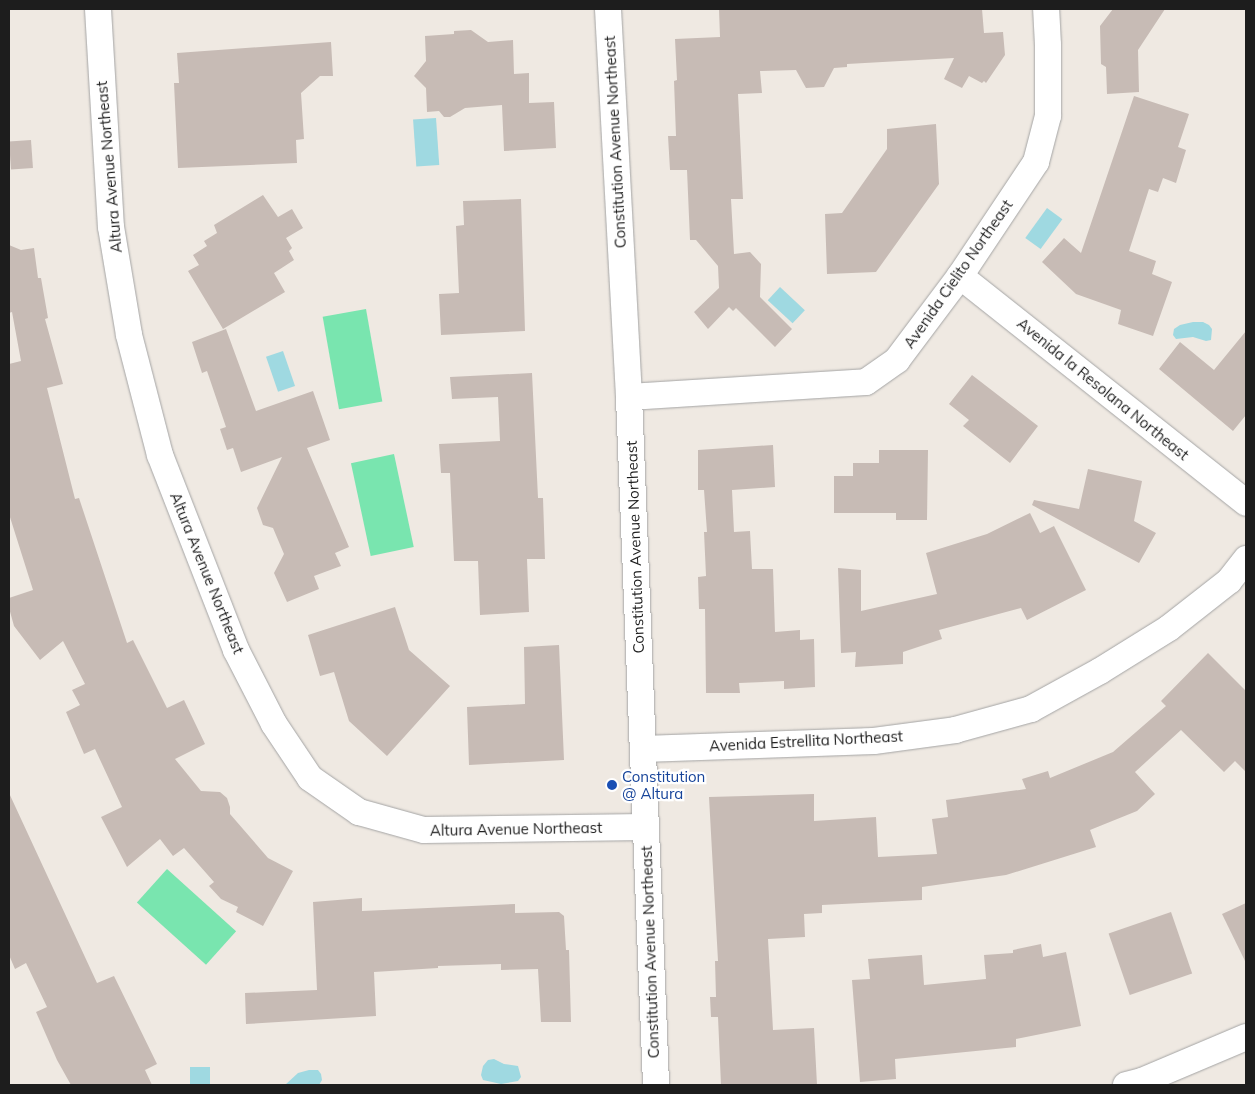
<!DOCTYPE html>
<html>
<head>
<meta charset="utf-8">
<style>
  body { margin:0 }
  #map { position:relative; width:1255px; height:1094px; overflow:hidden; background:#efe9e2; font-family:Mulish,sans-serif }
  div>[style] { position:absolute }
  .pitch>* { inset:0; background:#79e5af; transform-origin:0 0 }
  .water>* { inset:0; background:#9fd9e1; transform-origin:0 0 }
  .building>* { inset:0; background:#c7bbb5; transform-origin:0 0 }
  .roads { filter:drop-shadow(0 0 1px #a4a4a4) drop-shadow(0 0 1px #a4a4a4) }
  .minor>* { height:26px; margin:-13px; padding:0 13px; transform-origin:13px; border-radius:13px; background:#fff }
  .dots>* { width:14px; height:14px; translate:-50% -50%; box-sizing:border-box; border:2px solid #fff; border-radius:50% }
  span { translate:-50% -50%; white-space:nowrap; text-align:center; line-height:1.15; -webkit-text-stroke:4.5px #fff; paint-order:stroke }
  .street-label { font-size:15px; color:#1d1d1d }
  .transit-label { font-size:15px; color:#164399 }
  .left { translate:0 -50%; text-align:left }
  .frame { position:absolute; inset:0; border:10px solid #1d1d1d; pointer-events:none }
</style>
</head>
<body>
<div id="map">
  <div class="pitch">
    <i style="left:366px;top:309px;width:94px;height:44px;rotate:80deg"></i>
    <i style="left:394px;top:454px;width:95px;height:44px;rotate:78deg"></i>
    <i style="left:167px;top:869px;width:93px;height:45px;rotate:42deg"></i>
  </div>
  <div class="water">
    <i style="left:436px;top:118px;width:47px;height:23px;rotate:86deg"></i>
    <i style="left:1047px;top:208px;width:19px;height:37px;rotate:36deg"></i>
    <i style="left:780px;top:287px;width:34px;height:18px;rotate:43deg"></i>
    <i style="clip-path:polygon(1193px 322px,1203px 322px,1209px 325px,1212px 329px,1211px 340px,1206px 341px,1193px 337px,1176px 339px,1173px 335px,1174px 329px,1180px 325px)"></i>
    <i style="left:283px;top:351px;width:37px;height:18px;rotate:71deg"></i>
    <i style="clip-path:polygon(494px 1059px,504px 1064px,518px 1066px,521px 1077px,518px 1081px,501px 1084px,483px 1080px,481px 1075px,483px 1066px,488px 1060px)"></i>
    <i style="left:190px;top:1067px;width:20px;height:18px"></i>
    <i style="clip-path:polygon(309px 1070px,318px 1070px,321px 1074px,322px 1080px,319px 1085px,285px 1085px,298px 1073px)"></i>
  </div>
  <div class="building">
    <i style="clip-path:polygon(719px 9px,982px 9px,984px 33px,1003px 32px,1005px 55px,986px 83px,984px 81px,982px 83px,969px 76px,962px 88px,944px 79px,954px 58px,847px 64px,847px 67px,834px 68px,824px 87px,806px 88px,796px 70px,760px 71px,762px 93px,738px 94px,743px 199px,731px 199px,734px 254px,750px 252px,761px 264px,760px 297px,792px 329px,775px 347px,736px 308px,733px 311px,729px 307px,708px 329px,694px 312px,719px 288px,718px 266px,696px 240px,690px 240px,687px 170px,670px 170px,668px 136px,676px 136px,674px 81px,677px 80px,675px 39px,720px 37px)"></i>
    <i style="clip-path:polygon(1113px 9px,1165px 9px,1138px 50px,1139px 92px,1107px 94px,1106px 67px,1101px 64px,1100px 26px)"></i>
    <i style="clip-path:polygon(471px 30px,488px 42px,513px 40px,514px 74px,529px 73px,529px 103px,554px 102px,556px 148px,504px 151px,502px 105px,465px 108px,450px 117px,444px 117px,439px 111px,427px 112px,426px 88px,414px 76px,426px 61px,425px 36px,454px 34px,454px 31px)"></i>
    <i style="clip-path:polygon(331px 42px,333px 76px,320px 76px,301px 93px,304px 139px,296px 140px,297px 163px,178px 168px,174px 83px,179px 83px,177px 53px)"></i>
    <i style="clip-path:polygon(1134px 96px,1189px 114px,1178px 147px,1186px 150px,1176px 183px,1163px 178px,1158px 192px,1149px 189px,1129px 251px,1156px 261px,1152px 274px,1172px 282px,1153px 336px,1118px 324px,1121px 310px,1076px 294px,1042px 262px,1064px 238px,1081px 253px)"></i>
    <i style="clip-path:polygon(936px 124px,939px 184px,876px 272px,827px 274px,825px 214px,842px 213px,887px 149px,887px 129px)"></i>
    <i style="left:31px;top:140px;width:28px;height:22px;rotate:86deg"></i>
    <i style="clip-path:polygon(263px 195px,278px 217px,292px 209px,303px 228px,286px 238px,292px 248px,289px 251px,294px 260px,274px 273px,285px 292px,223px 329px,188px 271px,199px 265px,193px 255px,207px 246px,204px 241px,217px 233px,214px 225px)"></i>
    <i style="clip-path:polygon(521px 199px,525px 331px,441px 335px,439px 294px,459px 293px,456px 226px,464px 225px,463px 201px)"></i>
    <i style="clip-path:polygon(9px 245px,21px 250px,34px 248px,38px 278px,41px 278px,48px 318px,45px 319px,63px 384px,47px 388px,75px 499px,79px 498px,127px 643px,133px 640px,167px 708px,184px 700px,205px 744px,175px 759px,201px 791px,220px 792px,227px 798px,230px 807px,230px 814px,268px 858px,293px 871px,263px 926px,236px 912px,238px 907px,221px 899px,209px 886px,214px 882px,184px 848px,173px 856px,160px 839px,127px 867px,101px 817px,122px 807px,95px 749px,84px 754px,66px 712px,80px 705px,72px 690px,85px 684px,63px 641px,40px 660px,14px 626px,9px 608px,9px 598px,33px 590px,9px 514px,9px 364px,21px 361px,12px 312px,9px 313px)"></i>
    <i style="clip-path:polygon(226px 329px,256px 411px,313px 391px,330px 440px,307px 448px,349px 547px,335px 553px,341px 566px,314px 576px,319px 589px,287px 602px,274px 573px,284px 554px,273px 528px,263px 525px,257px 508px,282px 457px,241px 472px,233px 448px,227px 450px,220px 429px,226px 427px,207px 371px,202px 373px,192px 342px)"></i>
    <i style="clip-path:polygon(1246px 331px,1246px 415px,1233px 431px,1159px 369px,1180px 342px,1214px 370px)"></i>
    <i style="clip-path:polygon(532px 373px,538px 498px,543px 498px,545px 559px,527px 559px,529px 612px,480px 615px,478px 561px,454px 561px,450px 473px,441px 473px,439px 444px,500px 441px,498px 397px,452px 399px,450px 377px)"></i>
    <i style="clip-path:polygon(972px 375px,1038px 426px,1010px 463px,963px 426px,969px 420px,949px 404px)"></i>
    <i style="clip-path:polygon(773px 445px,775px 487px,732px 490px,734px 532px,750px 531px,752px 569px,773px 569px,775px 632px,800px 630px,800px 640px,814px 639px,815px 687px,784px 689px,784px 681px,739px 683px,740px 693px,706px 693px,705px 609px,699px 609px,698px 577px,706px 576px,704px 532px,707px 532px,704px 490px,698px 490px,698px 450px)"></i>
    <i style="clip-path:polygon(879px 450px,928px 450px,927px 520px,896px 520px,896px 513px,834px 513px,834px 476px,853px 476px,853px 463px,879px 463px)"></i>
    <i style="clip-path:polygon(1088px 469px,1142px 481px,1134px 521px,1156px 533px,1139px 563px,1032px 505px,1034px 500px,1079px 509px)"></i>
    <i style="clip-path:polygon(1030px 513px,1040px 533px,1054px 526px,1086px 590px,1027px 620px,1021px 608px,939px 630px,942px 639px,903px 652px,903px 664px,855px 667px,856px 652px,841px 653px,838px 568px,861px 570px,861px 611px,937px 594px,926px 553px,987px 534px)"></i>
    <i style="clip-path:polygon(395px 607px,409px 650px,450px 686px,387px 756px,349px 721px,334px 672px,320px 676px,308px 635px)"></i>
    <i style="clip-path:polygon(559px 645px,564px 760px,469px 765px,467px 707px,525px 704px,524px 647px)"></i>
    <i style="clip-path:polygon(1208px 653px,1246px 691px,1246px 772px,1235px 761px,1224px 772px,1181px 730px,1135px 772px,1155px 794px,1137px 811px,1090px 830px,1096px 847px,1006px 875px,922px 887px,922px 900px,822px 905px,822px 913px,804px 914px,805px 937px,768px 939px,773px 1030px,814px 1028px,817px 1085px,721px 1085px,718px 1017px,711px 1017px,710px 997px,716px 997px,715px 961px,718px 961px,709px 797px,814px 794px,814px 821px,876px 817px,878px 857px,937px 854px,932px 819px,948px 817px,946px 800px,1026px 789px,1022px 779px,1048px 771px,1050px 778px,1113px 752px,1166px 706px,1161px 701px)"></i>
    <i style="clip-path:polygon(9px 793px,97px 983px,114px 976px,157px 1064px,145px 1070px,152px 1085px,71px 1085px,57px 1060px,36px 1012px,47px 1007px,26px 963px,15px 969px,9px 955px)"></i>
    <i style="clip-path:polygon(362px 898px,362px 911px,515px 904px,515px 913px,559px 912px,564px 916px,566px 950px,569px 950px,571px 1022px,541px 1022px,538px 969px,501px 970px,501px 964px,438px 966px,438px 968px,374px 972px,376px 1016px,246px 1024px,245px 993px,317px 990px,313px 902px)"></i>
    <i style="clip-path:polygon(1246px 903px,1246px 963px,1222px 914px)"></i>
    <i style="left:1171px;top:912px;width:65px;height:66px;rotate:71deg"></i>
    <i style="clip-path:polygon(1041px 944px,1043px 957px,1066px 952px,1081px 1026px,1016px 1039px,1016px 1047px,895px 1059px,896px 1079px,860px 1082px,852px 980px,870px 979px,868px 959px,922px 955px,924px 985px,986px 979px,984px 955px,1013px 953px,1013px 950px)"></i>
  </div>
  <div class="roads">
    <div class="minor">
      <i style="left:98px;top:9px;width:218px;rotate:86.6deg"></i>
      <i style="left:111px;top:227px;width:109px;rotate:80.5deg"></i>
      <i style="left:129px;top:335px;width:124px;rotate:75.5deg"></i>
      <i style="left:160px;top:455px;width:209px;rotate:68.7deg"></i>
      <i style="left:236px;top:650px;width:83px;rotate:62.8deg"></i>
      <i style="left:274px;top:724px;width:65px;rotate:56.3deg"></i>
      <i style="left:310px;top:778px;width:60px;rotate:34.8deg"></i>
      <i style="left:359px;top:812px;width:67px;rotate:15.5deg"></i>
      <i style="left:424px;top:830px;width:221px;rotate:-0.8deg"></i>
      <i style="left:608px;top:9px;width:389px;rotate:86.9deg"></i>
      <i style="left:629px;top:397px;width:689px;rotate:87.75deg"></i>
      <i style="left:960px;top:276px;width:365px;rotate:38.4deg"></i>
      <i style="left:629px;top:397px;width:237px;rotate:-3.6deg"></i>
      <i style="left:866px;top:382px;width:38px;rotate:-35deg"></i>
      <i style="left:897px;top:360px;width:105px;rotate:-53.1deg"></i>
      <i style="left:960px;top:276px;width:137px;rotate:-56.3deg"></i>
      <i style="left:1036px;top:162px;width:48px;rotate:-75.4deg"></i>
      <i style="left:1048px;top:116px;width:71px;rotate:-90deg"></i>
      <i style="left:1048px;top:45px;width:36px;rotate:-93deg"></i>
      <i style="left:643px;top:749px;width:231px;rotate:-2deg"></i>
      <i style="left:874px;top:741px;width:82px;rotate:-7.7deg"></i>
      <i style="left:955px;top:730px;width:79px;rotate:-15.4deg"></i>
      <i style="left:1031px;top:709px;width:79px;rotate:-28.8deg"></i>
      <i style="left:1100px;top:671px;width:81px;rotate:-31.9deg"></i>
      <i style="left:1169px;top:628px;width:76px;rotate:-38.1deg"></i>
      <i style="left:1229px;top:581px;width:28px;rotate:-52deg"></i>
      <i style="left:1126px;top:1085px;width:16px;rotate:-14deg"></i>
      <i style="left:1142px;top:1081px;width:113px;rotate:-22.9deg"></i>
    </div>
  </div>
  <div class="dots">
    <i style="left:612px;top:785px;background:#1a4fb4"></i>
  </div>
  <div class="street-label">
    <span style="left:615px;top:142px;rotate:-93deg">Constitution Avenue Northeast</span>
    <span style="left:109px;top:167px;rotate:-95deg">Altura Avenue Northeast</span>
    <span style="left:958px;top:274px;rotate:-55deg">Avenida Cielito Northeast</span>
    <span style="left:1103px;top:389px;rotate:39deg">Avenida la Resolana Northeast</span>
    <span style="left:635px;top:547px;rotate:-92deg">Constitution Avenue Northeast</span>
    <span style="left:207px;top:573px;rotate:68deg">Altura Avenue Northeast</span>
    <span style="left:806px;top:741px;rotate:-3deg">Avenida Estrellita Northeast</span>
    <span style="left:516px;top:829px;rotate:-1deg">Altura Avenue Northeast</span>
    <span style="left:650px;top:952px;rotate:-92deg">Constitution Avenue Northeast</span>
  </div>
  <div class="transit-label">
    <span class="left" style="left:622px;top:785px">Constitution<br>@ Altura</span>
  </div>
  <div class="frame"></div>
</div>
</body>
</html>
